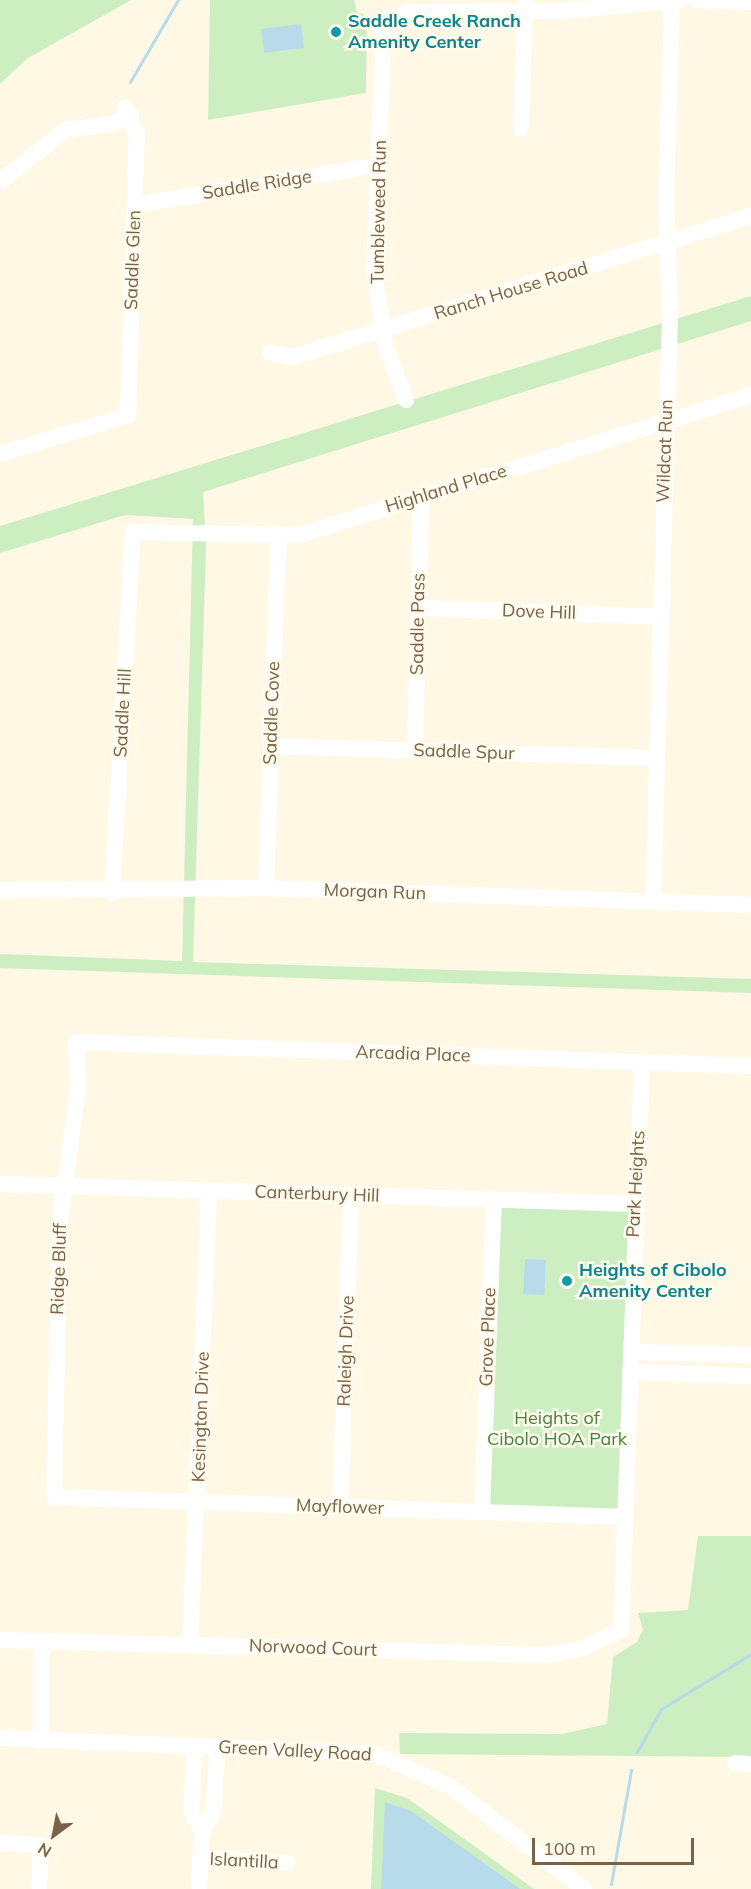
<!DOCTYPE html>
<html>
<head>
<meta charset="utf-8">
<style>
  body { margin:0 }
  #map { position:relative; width:751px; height:1889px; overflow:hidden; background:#fef8e5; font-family:Mulish,sans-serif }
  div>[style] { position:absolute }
  .green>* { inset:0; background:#cdeec1; transform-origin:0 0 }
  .water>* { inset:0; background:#b7dbea; transform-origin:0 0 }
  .stream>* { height:3px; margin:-1.5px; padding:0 1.5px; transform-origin:1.5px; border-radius:1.5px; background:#b7dbea }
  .minor>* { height:16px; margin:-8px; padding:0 8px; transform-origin:8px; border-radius:8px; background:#fff }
  .dots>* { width:16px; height:16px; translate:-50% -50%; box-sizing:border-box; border:3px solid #fffbed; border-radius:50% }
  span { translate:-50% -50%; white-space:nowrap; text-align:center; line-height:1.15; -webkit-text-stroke:5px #fffbed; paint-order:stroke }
  .culture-label { font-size:18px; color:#0d838f; font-weight:700 }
  .left { translate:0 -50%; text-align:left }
  .street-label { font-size:18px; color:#7a6147 }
  .park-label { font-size:18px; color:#47813e }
  .north { position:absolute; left:24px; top:1805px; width:60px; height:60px; -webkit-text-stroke:4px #fffbed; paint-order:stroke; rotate:212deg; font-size:16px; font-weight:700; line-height:24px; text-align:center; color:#7a6147 }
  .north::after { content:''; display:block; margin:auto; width:21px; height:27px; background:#7a6147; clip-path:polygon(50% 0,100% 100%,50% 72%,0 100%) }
  .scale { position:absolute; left:532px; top:1838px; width:162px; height:27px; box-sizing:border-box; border:3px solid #7a6147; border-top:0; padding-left:8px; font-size:18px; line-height:21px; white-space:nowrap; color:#7a6147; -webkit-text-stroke:4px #fffbed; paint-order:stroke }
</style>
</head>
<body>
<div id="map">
  <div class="green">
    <i style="clip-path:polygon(0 0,131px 0,28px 58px,0 84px)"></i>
    <i style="clip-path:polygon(210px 0,354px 0,357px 12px,367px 16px,366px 93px,208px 120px)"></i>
    <i style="clip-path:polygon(751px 296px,751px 321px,203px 492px,206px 546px,193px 962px,751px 979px,751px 993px,0 968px,0 954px,182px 961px,193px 519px,125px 515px,0 553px,0 526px)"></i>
    <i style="left:494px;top:1199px;width:140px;height:312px;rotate:2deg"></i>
    <i style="clip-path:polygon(698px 1536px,751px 1536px,751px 1757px,400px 1754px,399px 1733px,562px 1734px,607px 1724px,613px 1657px,637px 1642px,643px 1629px,638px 1613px,688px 1610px)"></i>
    <i style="clip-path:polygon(375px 1788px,407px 1798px,534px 1889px,371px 1889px)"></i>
  </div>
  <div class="water">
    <i style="left:301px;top:24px;width:24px;height:40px;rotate:83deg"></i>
    <i style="left:525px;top:1259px;width:21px;height:35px;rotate:3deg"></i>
    <i style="clip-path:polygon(385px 1802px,411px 1811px,520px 1889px,381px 1889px)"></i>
  </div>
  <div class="stream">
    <i style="left:130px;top:82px;width:95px;rotate:-59.7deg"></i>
    <i style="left:637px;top:1752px;width:49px;rotate:-60.8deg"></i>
    <i style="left:661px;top:1709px;width:105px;rotate:-31.4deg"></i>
    <i style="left:611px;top:1884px;width:116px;rotate:-80deg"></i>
  </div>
  <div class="minor">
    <i style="left:696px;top:0;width:55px;rotate:2.1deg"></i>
    <i style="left:521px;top:129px;width:128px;rotate:-88.2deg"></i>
    <i style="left:0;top:182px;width:83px;rotate:-38.7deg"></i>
    <i style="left:65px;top:130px;width:46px;rotate:-7.4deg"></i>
    <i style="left:111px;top:124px;width:22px;rotate:-24deg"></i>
    <i style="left:135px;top:205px;width:247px;rotate:-9.3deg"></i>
    <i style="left:270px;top:353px;width:23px;rotate:10deg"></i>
    <i style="left:293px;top:357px;width:479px;rotate:-17.1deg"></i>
    <i style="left:406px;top:400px;width:56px;rotate:-111deg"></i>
    <i style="left:386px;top:348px;width:77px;rotate:-99deg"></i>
    <i style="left:374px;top:272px;width:252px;rotate:-87.7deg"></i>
    <i style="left:384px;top:20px;width:28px;rotate:-17deg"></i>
    <i style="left:411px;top:12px;width:150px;rotate:-0.4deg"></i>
    <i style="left:561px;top:11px;width:121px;rotate:-5.2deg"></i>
    <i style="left:0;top:454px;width:134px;rotate:-16.9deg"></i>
    <i style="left:128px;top:415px;width:281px;rotate:-88.2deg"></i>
    <i style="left:137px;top:134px;width:29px;rotate:-115deg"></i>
    <i style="left:418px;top:608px;width:242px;rotate:2.1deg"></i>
    <i style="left:271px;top:746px;width:385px;rotate:1.8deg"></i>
    <i style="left:415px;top:751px;width:254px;rotate:-88.6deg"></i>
    <i style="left:266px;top:888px;width:350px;rotate:-88deg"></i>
    <i style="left:0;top:890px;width:266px;rotate:-0.4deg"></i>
    <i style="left:266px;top:888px;width:485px;rotate:2deg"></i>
    <i style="left:112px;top:893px;width:362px;rotate:-86.7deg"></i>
    <i style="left:133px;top:532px;width:166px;rotate:1deg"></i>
    <i style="left:299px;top:535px;width:473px;rotate:-17.2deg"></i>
    <i style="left:653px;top:901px;width:583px;rotate:-88.33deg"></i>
    <i style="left:670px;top:318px;width:121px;rotate:-91.9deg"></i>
    <i style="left:666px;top:197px;width:197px;rotate:-88.3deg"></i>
    <i style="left:0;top:1184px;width:634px;rotate:1.81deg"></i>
    <i style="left:631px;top:1352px;width:120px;rotate:1.4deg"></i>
    <i style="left:630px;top:1372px;width:121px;rotate:1.9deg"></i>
    <i style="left:340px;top:1507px;width:312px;rotate:-88deg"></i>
    <i style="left:482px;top:1511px;width:312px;rotate:-87.8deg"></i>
    <i style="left:626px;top:1517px;width:572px;rotate:-178deg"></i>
    <i style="left:54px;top:1497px;width:277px;rotate:-88.8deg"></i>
    <i style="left:60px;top:1220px;width:134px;rotate:-82.3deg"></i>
    <i style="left:78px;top:1087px;width:45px;rotate:-92.5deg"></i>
    <i style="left:76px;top:1042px;width:675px;rotate:2.04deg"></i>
    <i style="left:0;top:1640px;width:548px;rotate:1.57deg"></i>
    <i style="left:548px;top:1655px;width:36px;rotate:-11deg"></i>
    <i style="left:583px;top:1648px;width:42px;rotate:-25.3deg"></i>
    <i style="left:621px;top:1630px;width:568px;rotate:-87.88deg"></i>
    <i style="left:41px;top:1641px;width:99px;rotate:90deg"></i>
    <i style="left:190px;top:1645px;width:455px;rotate:-87.6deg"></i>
    <i style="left:0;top:1738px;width:375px;rotate:2.4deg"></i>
    <i style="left:375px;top:1754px;width:81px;rotate:23.4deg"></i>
    <i style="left:449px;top:1786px;width:170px;rotate:37.3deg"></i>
    <i style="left:195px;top:1746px;width:65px;rotate:93.5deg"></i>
    <i style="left:191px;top:1811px;width:24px;rotate:62deg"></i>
    <i style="left:735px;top:1763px;width:16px;rotate:4deg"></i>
    <i style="left:0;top:1843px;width:41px;rotate:2.8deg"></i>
    <i style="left:41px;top:1845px;width:44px;rotate:92.6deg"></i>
    <i style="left:200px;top:1858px;width:87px;rotate:3.3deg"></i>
    <i style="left:199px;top:1889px;width:57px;rotate:-87deg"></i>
    <i style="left:202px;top:1832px;width:23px;rotate:-61deg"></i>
    <i style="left:213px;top:1812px;width:66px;rotate:-85.7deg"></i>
  </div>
  <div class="dots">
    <i style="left:336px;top:32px;background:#0f9aa8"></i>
    <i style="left:567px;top:1281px;background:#0f9aa8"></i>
  </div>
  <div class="culture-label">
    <span class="left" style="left:348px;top:32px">Saddle Creek Ranch<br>Amenity Center</span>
    <span class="left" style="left:579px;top:1281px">Heights of Cibolo<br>Amenity Center</span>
  </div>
  <div class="street-label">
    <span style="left:257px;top:185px;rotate:-9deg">Saddle Ridge</span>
    <span style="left:379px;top:212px;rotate:-89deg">Tumbleweed Run</span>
    <span style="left:133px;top:260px;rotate:-88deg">Saddle Glen</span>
    <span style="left:511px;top:291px;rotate:-17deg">Ranch House Road</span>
    <span style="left:665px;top:451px;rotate:-88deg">Wildcat Run</span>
    <span style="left:446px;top:489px;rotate:-17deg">Highland Place</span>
    <span style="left:539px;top:612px;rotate:2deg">Dove Hill</span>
    <span style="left:418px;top:624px;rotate:-89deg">Saddle Pass</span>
    <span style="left:123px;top:713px;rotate:-87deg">Saddle Hill</span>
    <span style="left:272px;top:713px;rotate:-88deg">Saddle Cove</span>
    <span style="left:464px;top:752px;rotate:2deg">Saddle Spur</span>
    <span style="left:375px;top:892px;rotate:2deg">Morgan Run</span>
    <span style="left:413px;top:1054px;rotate:2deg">Arcadia Place</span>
    <span style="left:636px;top:1184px;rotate:-87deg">Park Heights</span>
    <span style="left:317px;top:1194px;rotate:2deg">Canterbury Hill</span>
    <span style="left:59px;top:1269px;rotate:-88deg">Ridge Bluff</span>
    <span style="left:488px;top:1337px;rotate:-88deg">Grove Place</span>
    <span style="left:346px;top:1351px;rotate:-88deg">Raleigh Drive</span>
    <span style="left:201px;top:1417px;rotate:-88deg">Kesington Drive</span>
    <span style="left:340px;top:1507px;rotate:2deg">Mayflower</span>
    <span style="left:313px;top:1648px;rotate:2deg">Norwood Court</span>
    <span style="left:295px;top:1751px;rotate:3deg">Green Valley Road</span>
    <span style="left:244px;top:1861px;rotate:3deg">Islantilla</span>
  </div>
  <div class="park-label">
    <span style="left:557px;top:1429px">Heights of<br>Cibolo HOA Park</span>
  </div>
  <div class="north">N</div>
  <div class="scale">100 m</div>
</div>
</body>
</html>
